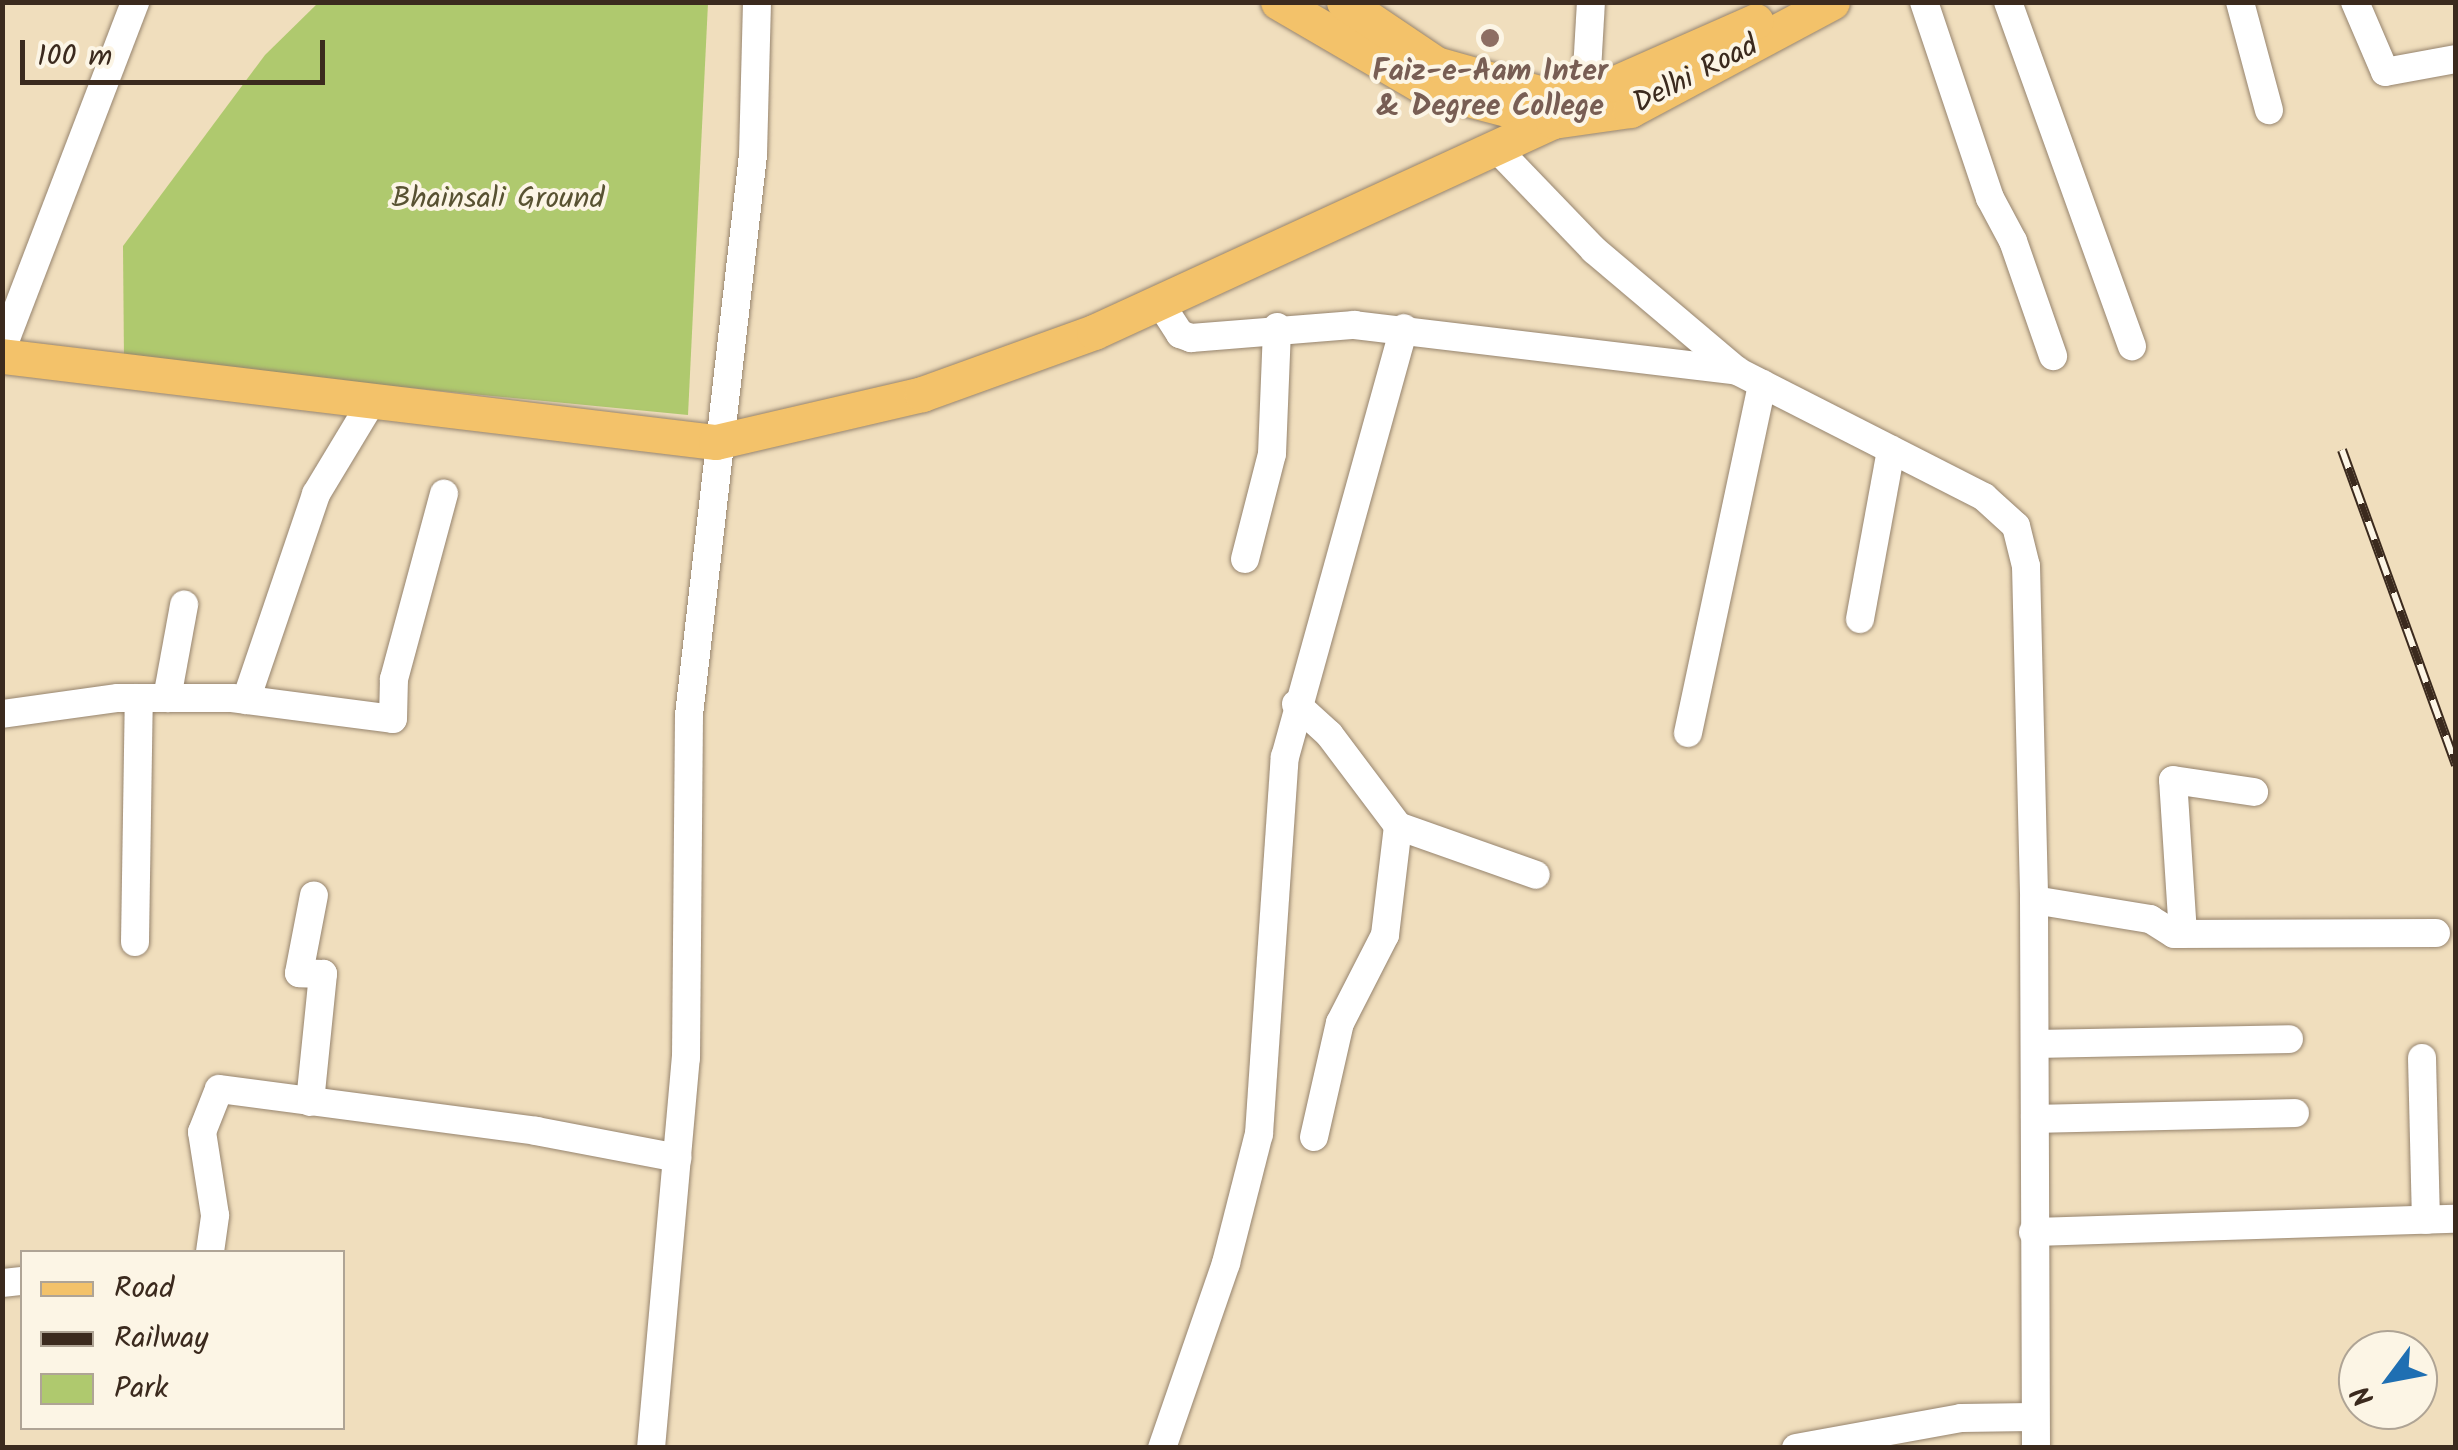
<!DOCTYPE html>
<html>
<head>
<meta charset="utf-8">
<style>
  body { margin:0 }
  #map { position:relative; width:2458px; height:1450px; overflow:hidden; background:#f0debd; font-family:Kalam,sans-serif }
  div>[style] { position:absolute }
  .green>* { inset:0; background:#afc96e }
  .roads { filter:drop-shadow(0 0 2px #96846e) drop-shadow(0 0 2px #96846e) }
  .minor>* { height:28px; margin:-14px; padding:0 14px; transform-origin:14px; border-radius:14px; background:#fff }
  .major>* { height:35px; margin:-17.5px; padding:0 17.5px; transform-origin:17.5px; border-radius:17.5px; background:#f3c26a }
  .rail>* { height:10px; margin-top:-5px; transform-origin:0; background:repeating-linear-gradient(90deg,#fcf5e5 0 19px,#3b2a1e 0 38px); box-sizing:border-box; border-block:2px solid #3b2a1e }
  .dots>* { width:28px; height:28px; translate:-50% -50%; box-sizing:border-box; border:5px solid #fcf5e5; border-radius:50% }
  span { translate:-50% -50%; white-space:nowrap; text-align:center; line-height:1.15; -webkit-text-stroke:8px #fcf5e5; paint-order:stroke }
  .education-label { font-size:30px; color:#785e54; font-weight:700 }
  .street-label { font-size:30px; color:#3b2a1e }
  .park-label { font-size:30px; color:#585232 }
  .frame { position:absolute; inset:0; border:5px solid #3b2a1e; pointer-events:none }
  .legend { position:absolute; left:20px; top:1250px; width:325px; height:180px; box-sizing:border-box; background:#fcf5e5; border:2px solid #afa495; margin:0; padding:12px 18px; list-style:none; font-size:30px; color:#3b2a1e }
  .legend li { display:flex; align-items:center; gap:20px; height:50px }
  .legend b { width:50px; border:2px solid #afa495 }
  .north { position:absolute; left:2338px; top:1330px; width:100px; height:100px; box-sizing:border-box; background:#fcf5e5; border:2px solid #afa495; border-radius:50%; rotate:238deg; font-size:28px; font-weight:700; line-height:40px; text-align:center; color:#3b2a1e }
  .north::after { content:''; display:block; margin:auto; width:35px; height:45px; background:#1f6fb2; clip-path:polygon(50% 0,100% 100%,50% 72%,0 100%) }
  .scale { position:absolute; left:20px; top:40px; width:305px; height:45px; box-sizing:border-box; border:5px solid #3b2a1e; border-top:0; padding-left:12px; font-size:30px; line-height:35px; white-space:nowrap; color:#3b2a1e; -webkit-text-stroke:8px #fcf5e5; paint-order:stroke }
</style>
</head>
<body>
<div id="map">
  <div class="green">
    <i style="clip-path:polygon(318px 3px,708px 3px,688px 415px,124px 360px,123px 246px,265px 55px)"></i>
  </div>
  <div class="roads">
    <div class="minor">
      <i style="left:1924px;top:2px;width:207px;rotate:71.4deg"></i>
      <i style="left:1990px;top:198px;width:49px;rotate:61.9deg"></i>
      <i style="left:2013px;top:241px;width:122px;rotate:70.8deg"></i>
      <i style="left:2008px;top:2px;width:366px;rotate:70.2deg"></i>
      <i style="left:2240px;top:2px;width:112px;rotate:75deg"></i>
      <i style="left:2355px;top:2px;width:76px;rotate:66.8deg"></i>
      <i style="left:2385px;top:72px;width:72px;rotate:-10.4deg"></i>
      <i style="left:1586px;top:88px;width:86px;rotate:-86.7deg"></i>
      <i style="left:1495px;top:147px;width:143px;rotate:46.1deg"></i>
      <i style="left:1594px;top:250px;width:187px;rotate:40.2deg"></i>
      <i style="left:1737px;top:371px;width:277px;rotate:27deg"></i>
      <i style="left:1984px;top:497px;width:43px;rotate:42.2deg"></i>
      <i style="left:2016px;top:526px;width:41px;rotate:76deg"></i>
      <i style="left:2026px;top:566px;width:334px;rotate:88.6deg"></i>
      <i style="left:2034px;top:900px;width:548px;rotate:89.79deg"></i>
      <i style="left:1160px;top:303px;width:37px;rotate:57deg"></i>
      <i style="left:1180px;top:334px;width:12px;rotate:20deg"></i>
      <i style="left:1191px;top:338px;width:164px;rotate:-4.6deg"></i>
      <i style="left:1354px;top:325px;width:386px;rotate:6.8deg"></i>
      <i style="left:2px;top:349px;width:372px;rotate:-69deg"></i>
      <i style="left:1245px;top:559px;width:108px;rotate:-75.6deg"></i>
      <i style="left:1272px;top:454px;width:127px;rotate:-87.7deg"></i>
      <i style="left:1860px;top:619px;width:172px;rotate:-79.6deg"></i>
      <i style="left:167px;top:698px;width:95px;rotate:-79.6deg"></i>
      <i style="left:246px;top:700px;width:218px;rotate:-71.2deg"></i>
      <i style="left:316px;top:494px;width:109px;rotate:-58.9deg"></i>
      <i style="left:1296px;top:704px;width:45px;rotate:42.3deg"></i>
      <i style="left:1329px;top:734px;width:115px;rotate:53.1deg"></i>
      <i style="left:1398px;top:826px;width:146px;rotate:19.5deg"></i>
      <i style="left:2px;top:714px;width:117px;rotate:-7.9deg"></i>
      <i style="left:118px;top:698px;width:114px"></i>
      <i style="left:232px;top:698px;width:162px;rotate:7.4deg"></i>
      <i style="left:393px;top:719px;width:40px;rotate:-88.6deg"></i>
      <i style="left:394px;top:679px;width:192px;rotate:-74.9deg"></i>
      <i style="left:1688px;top:733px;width:357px;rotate:-78deg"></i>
      <i style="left:2034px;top:900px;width:118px;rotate:9.3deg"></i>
      <i style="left:2150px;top:919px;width:28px;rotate:32deg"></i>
      <i style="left:2174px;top:934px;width:262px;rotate:-0.2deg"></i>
      <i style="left:2183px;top:934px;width:154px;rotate:-93.7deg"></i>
      <i style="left:2173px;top:780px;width:82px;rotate:8.4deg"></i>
      <i style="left:135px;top:942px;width:244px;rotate:-89.1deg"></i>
      <i style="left:2036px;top:1044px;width:253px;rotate:-1.1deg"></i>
      <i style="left:2422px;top:1058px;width:162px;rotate:88.6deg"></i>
      <i style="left:310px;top:1102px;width:129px;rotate:-84.2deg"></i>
      <i style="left:323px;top:974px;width:24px;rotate:-178deg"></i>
      <i style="left:299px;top:973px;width:79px;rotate:-79.1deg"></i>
      <i style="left:2035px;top:1119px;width:260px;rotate:-1.3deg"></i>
      <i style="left:1314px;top:1137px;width:117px;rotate:-77.2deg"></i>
      <i style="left:1340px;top:1023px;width:99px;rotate:-62.9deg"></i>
      <i style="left:1385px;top:935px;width:110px;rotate:-83.2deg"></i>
      <i style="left:2033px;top:1232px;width:423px;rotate:-1.8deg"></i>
      <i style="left:210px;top:1252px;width:37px;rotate:-82deg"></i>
      <i style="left:215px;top:1215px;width:84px;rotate:-98.9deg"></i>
      <i style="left:202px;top:1132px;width:46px;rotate:-68.4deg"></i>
      <i style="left:219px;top:1089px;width:320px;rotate:7.5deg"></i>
      <i style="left:536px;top:1131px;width:144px;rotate:10.8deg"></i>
      <i style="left:2px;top:1283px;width:20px;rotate:-6deg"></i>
      <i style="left:651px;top:1448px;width:392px;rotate:-84.9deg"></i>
      <i style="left:686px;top:1058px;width:343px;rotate:-89.5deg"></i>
      <i style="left:689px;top:715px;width:564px;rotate:-83.48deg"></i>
      <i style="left:753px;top:155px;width:153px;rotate:-88.5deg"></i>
      <i style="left:1162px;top:1448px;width:196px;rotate:-70.9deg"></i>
      <i style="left:1226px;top:1263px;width:133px;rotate:-75.7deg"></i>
      <i style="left:1259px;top:1134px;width:378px;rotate:-86.1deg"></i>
      <i style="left:1285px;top:757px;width:445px;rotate:-74.5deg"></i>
      <i style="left:1796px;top:1448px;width:168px;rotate:-10.3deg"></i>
      <i style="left:1961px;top:1418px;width:71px;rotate:-0.8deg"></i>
    </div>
    <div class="major">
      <i style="left:1278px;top:2px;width:171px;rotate:30.2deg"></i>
      <i style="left:1426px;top:88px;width:131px;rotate:14.6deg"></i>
      <i style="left:1553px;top:121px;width:78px;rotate:-8.1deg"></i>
      <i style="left:1630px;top:110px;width:229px;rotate:-28.1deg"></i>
      <i style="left:1344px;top:2px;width:111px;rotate:34deg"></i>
      <i style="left:1436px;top:64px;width:110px;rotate:15.8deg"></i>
      <i style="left:1542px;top:94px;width:72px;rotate:-8deg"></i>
      <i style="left:1613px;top:84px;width:156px;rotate:-23.8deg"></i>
      <i style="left:2px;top:356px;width:719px;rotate:6.87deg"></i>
      <i style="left:716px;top:442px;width:212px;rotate:-13.1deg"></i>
      <i style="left:922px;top:394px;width:183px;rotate:-19.8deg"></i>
      <i style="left:1094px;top:332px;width:505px;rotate:-24.69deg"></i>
      <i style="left:1553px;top:121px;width:29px;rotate:-112deg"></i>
    </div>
  </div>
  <div class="rail">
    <i style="left:2342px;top:450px;width:335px;rotate:70.1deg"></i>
  </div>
  <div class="dots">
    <i style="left:1490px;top:38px;background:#8d6e63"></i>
  </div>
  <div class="education-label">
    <span style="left:1490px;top:89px">Faiz-e-Aam Inter<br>&amp; Degree College</span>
  </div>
  <div class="street-label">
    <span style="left:1696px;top:75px;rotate:-27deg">Delhi Road</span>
  </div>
  <div class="park-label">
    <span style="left:498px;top:199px">Bhainsali Ground</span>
  </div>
  <div class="frame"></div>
  <ul class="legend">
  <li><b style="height:12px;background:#f3c26a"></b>Road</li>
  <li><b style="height:12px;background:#3b2a1e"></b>Railway</li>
  <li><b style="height:28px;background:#afc96e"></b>Park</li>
  </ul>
  <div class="north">N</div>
  <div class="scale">100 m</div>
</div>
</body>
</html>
